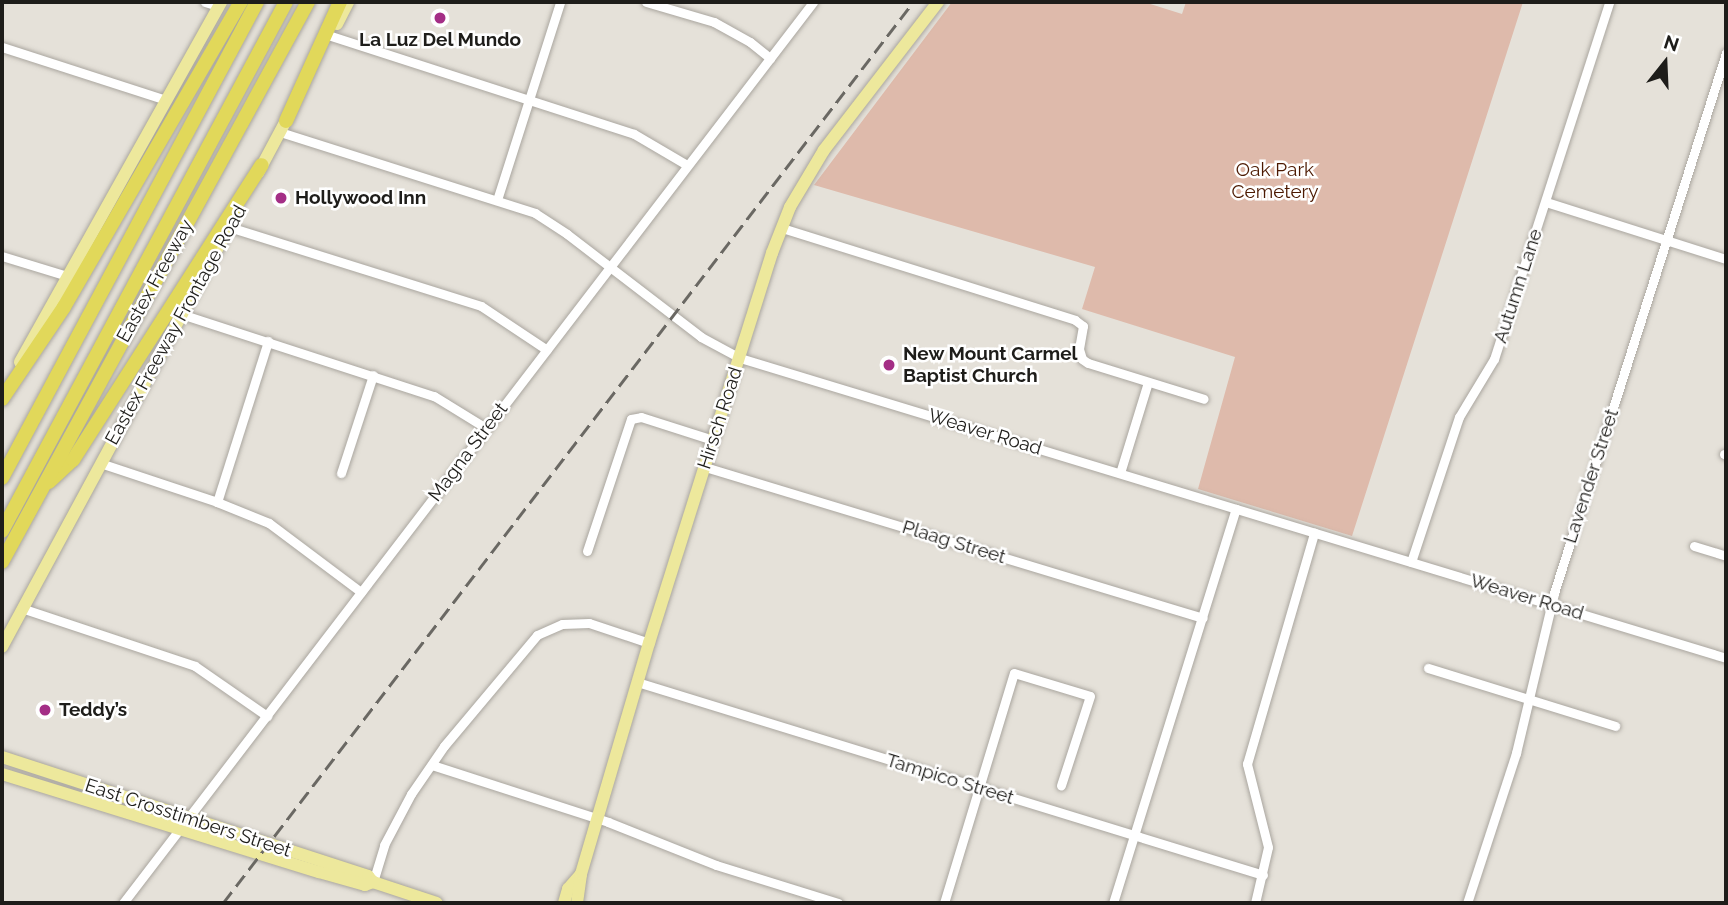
<!DOCTYPE html>
<html>
<head>
<meta charset="utf-8">
<style>
  body { margin:0 }
  #map { position:relative; width:1728px; height:905px; overflow:hidden; background:#e5e1d9; font-family:Raleway,sans-serif }
  div>[style] { position:absolute }
  .green>* { inset:0; background:#debaab }
  .roads { filter:drop-shadow(0 0 2px #aaa69f) drop-shadow(0 0 2px #aaa69f) }
  .minor>* { height:9px; margin:-4.5px; padding:0 4.5px; transform-origin:4.5px; border-radius:4.5px; background:#fff }
  .major>* { height:12px; margin:-6px; padding:0 6px; transform-origin:6px; border-radius:6px; background:#ede89c }
  .highway>* { height:14px; margin:-7px; padding:0 7px; transform-origin:7px; border-radius:7px; background:#e1d85a }
  .rail>* { height:2.5px; margin-top:-1.25px; transform-origin:0; background:repeating-linear-gradient(90deg,#6a6863 0 14px,transparent 0 21px) }
  .dots>* { width:19px; height:19px; translate:-50% -50%; box-sizing:border-box; border:4px solid #fff; border-radius:50% }
  span { translate:-50% -50%; white-space:nowrap; text-align:center; line-height:1.15; -webkit-text-stroke:5px #fff; paint-order:stroke }
  .poi-label { font-size:19px; color:#1e1d1a; font-weight:700 }
  .left { translate:0 -50%; text-align:left }
  .park-label { font-size:19px; color:#4c1901 }
  .street-label { font-size:19px; color:#1e1d1a }
  .frame { position:absolute; inset:0; border:4px solid #1e1d1a; pointer-events:none }
  .north { position:absolute; left:1630px; top:28px; width:70px; height:70px; -webkit-text-stroke:5px #fff; paint-order:stroke; rotate:18deg; font-size:19px; font-weight:700; line-height:28px; text-align:center; color:#1e1d1a }
  .north::after { content:''; display:block; margin:auto; width:24px; height:32px; background:#1e1d1a; clip-path:polygon(50% 0,100% 100%,50% 72%,0 100%) }
</style>
</head>
<body>
<div id="map">
  <div class="green">
    <i style="clip-path:polygon(952px 2px,1144px 2px,1182px 14px,1186px 2px,1523px 2px,1352px 536px,1198px 489px,1235px 357px,1082px 309px,1095px 267px,814px 185px)"></i>
  </div>
  <div class="roads">
    <div class="minor">
      <i style="left:205px;top:2px;width:14px;rotate:17deg"></i>
      <i style="left:646px;top:2px;width:71px;rotate:16.4deg"></i>
      <i style="left:714px;top:22px;width:41px;rotate:29.1deg"></i>
      <i style="left:750px;top:42px;width:26px;rotate:39deg"></i>
      <i style="left:331px;top:36px;width:318px;rotate:17.9deg"></i>
      <i style="left:634px;top:134px;width:61px;rotate:30.3deg"></i>
      <i style="left:2px;top:47px;width:172px;rotate:17.9deg"></i>
      <i style="left:280px;top:132px;width:268px;rotate:17.6deg"></i>
      <i style="left:535px;top:213px;width:38px;rotate:33deg"></i>
      <i style="left:567px;top:234px;width:169px;rotate:37.5deg"></i>
      <i style="left:701px;top:337px;width:44px;rotate:28.3deg"></i>
      <i style="left:740px;top:358px;width:1031px;rotate:16.92deg"></i>
      <i style="left:497px;top:200px;width:208px;rotate:-72.3deg"></i>
      <i style="left:1546px;top:202px;width:189px;rotate:17.6deg"></i>
      <i style="left:229px;top:227px;width:264px;rotate:17.4deg"></i>
      <i style="left:481px;top:306px;width:79px;rotate:33.7deg"></i>
      <i style="left:782px;top:228px;width:307px;rotate:17.4deg"></i>
      <i style="left:1075px;top:320px;width:10px;rotate:37deg"></i>
      <i style="left:1083px;top:326px;width:23px;rotate:100deg"></i>
      <i style="left:1079px;top:349px;width:10px;rotate:73deg"></i>
      <i style="left:1082px;top:359px;width:7px;rotate:34deg"></i>
      <i style="left:1088px;top:363px;width:121px;rotate:17.2deg"></i>
      <i style="left:2px;top:256px;width:68px;rotate:17.1deg"></i>
      <i style="left:181px;top:314px;width:266px;rotate:18deg"></i>
      <i style="left:434px;top:396px;width:61px;rotate:31.6deg"></i>
      <i style="left:1724px;top:454px;width:2px;rotate:27deg"></i>
      <i style="left:100px;top:463px;width:123px;rotate:18.4deg"></i>
      <i style="left:217px;top:502px;width:56px;rotate:22deg"></i>
      <i style="left:269px;top:523px;width:115px;rotate:36.9deg"></i>
      <i style="left:705px;top:467px;width:520px;rotate:16.87deg"></i>
      <i style="left:341px;top:473px;width:103px;rotate:-71.9deg"></i>
      <i style="left:1120px;top:473px;width:95px;rotate:-72.9deg"></i>
      <i style="left:217px;top:502px;width:169px;rotate:-72.4deg"></i>
      <i style="left:1694px;top:546px;width:34px;rotate:17deg"></i>
      <i style="left:587px;top:551px;width:139px;rotate:-71.6deg"></i>
      <i style="left:631px;top:419px;width:10px;rotate:-11deg"></i>
      <i style="left:641px;top:417px;width:76px;rotate:17.7deg"></i>
      <i style="left:1411px;top:562px;width:153px;rotate:-71.7deg"></i>
      <i style="left:1459px;top:417px;width:68px;rotate:-58.9deg"></i>
      <i style="left:1494px;top:359px;width:375px;rotate:-72.1deg"></i>
      <i style="left:24px;top:609px;width:180px;rotate:18.4deg"></i>
      <i style="left:195px;top:666px;width:88px;rotate:34.8deg"></i>
      <i style="left:1428px;top:668px;width:196px;rotate:17.2deg"></i>
      <i style="left:637px;top:682px;width:655px;rotate:17.13deg"></i>
      <i style="left:432px;top:765px;width:185px;rotate:17.9deg"></i>
      <i style="left:608px;top:822px;width:116px;rotate:21.7deg"></i>
      <i style="left:716px;top:865px;width:128px;rotate:17.3deg"></i>
      <i style="left:373px;top:882px;width:39px;rotate:-73deg"></i>
      <i style="left:384px;top:845px;width:58px;rotate:-62.1deg"></i>
      <i style="left:411px;top:794px;width:58px;rotate:-55.5deg"></i>
      <i style="left:444px;top:746px;width:145px;rotate:-50deg"></i>
      <i style="left:537px;top:635px;width:27px;rotate:-24deg"></i>
      <i style="left:562px;top:624px;width:27px;rotate:-2deg"></i>
      <i style="left:589px;top:623px;width:63px;rotate:18.4deg"></i>
      <i style="left:123px;top:903px;width:1135px;rotate:-52.55deg"></i>
      <i style="left:944px;top:903px;width:240px;rotate:-73.1deg"></i>
      <i style="left:1014px;top:673px;width:79px;rotate:16.8deg"></i>
      <i style="left:1090px;top:696px;width:94px;rotate:108deg"></i>
      <i style="left:1113px;top:903px;width:413px;rotate:-72.7deg"></i>
      <i style="left:1255px;top:903px;width:57px;rotate:-76.9deg"></i>
      <i style="left:1268px;top:847px;width:86px;rotate:-104.2deg"></i>
      <i style="left:1247px;top:764px;width:241px;rotate:-73.8deg"></i>
      <i style="left:1467px;top:903px;width:158px;rotate:-71.9deg"></i>
      <i style="left:1516px;top:753px;width:164px;rotate:-76.6deg"></i>
      <i style="left:1554px;top:593px;width:567px;rotate:-72.33deg"></i>
    </div>
    <div class="major">
      <i style="left:337px;top:24px;width:25px;rotate:-63deg"></i>
      <i style="left:258px;top:173px;width:66px;rotate:-61.9deg"></i>
      <i style="left:20px;top:362px;width:412px;rotate:-60.8deg"></i>
      <i style="left:2px;top:647px;width:472px;rotate:-61.6deg"></i>
      <i style="left:2px;top:757px;width:385px;rotate:18deg"></i>
      <i style="left:368px;top:876px;width:8px;rotate:50deg"></i>
      <i style="left:373px;top:882px;width:67px;rotate:18.2deg"></i>
      <i style="left:2px;top:774px;width:332px;rotate:17.2deg"></i>
      <i style="left:319px;top:872px;width:48px;rotate:15.8deg"></i>
      <i style="left:365px;top:885px;width:9px;rotate:-21deg"></i>
      <i style="left:564px;top:903px;width:15px;rotate:-74deg"></i>
      <i style="left:568px;top:889px;width:20px;rotate:-49deg"></i>
      <i style="left:577px;top:903px;width:29px;rotate:-82deg"></i>
      <i style="left:581px;top:874px;width:241px;rotate:-73.6deg"></i>
      <i style="left:649px;top:643px;width:409px;rotate:-72.5deg"></i>
      <i style="left:772px;top:253px;width:49px;rotate:-68.6deg"></i>
      <i style="left:790px;top:207px;width:66px;rotate:-59.2deg"></i>
      <i style="left:824px;top:150px;width:187px;rotate:-52.4deg"></i>
    </div>
    <div class="highway">
      <i style="left:286px;top:121px;width:131px;rotate:-65.6deg"></i>
      <i style="left:2px;top:399px;width:111px;rotate:-56deg"></i>
      <i style="left:64px;top:307px;width:353px;rotate:-59.9deg"></i>
      <i style="left:2px;top:478px;width:540px;rotate:-61.82deg"></i>
      <i style="left:49px;top:482px;width:33px;rotate:-43deg"></i>
      <i style="left:73px;top:460px;width:350px;rotate:-57.4deg"></i>
      <i style="left:2px;top:531px;width:600px;rotate:-61.77deg"></i>
      <i style="left:2px;top:562px;width:638px;rotate:-61.35deg"></i>
    </div>
  </div>
  <div class="rail">
    <i style="left:223px;top:903px;width:1135px;rotate:-52.55deg"></i>
  </div>
  <div class="dots">
    <i style="left:440px;top:18px;background:#a42e86"></i>
    <i style="left:281px;top:198px;background:#a42e86"></i>
    <i style="left:889px;top:365px;background:#a42e86"></i>
    <i style="left:45px;top:710px;background:#a42e86"></i>
  </div>
  <div class="poi-label">
    <span style="left:440px;top:40px">La Luz Del Mundo</span>
    <span class="left" style="left:295px;top:198px">Hollywood Inn</span>
    <span class="left" style="left:903px;top:365px">New Mount Carmel<br>Baptist Church</span>
    <span class="left" style="left:59px;top:710px">Teddy’s</span>
  </div>
  <div class="park-label">
    <span style="left:1275px;top:181px">Oak Park<br>Cemetery</span>
  </div>
  <div class="street-label">
    <span style="left:155px;top:281px;rotate:-61deg">Eastex Freeway</span>
    <span style="left:1518px;top:286px;rotate:-72deg">Autumn Lane</span>
    <span style="left:176px;top:325px;rotate:-61deg">Eastex Freeway Frontage Road</span>
    <span style="left:720px;top:418px;rotate:-72deg">Hirsch Road</span>
    <span style="left:985px;top:432px;rotate:17deg">Weaver Road</span>
    <span style="left:468px;top:452px;rotate:-53deg">Magna Street</span>
    <span style="left:1591px;top:476px;rotate:-72deg">Lavender Street</span>
    <span style="left:954px;top:542px;rotate:17deg">Plaag Street</span>
    <span style="left:1527px;top:597px;rotate:17deg">Weaver Road</span>
    <span style="left:950px;top:779px;rotate:17deg">Tampico Street</span>
    <span style="left:188px;top:818px;rotate:18deg">East Crosstimbers Street</span>
  </div>
  <div class="frame"></div>
  <div class="north">N</div>
</div>
</body>
</html>
